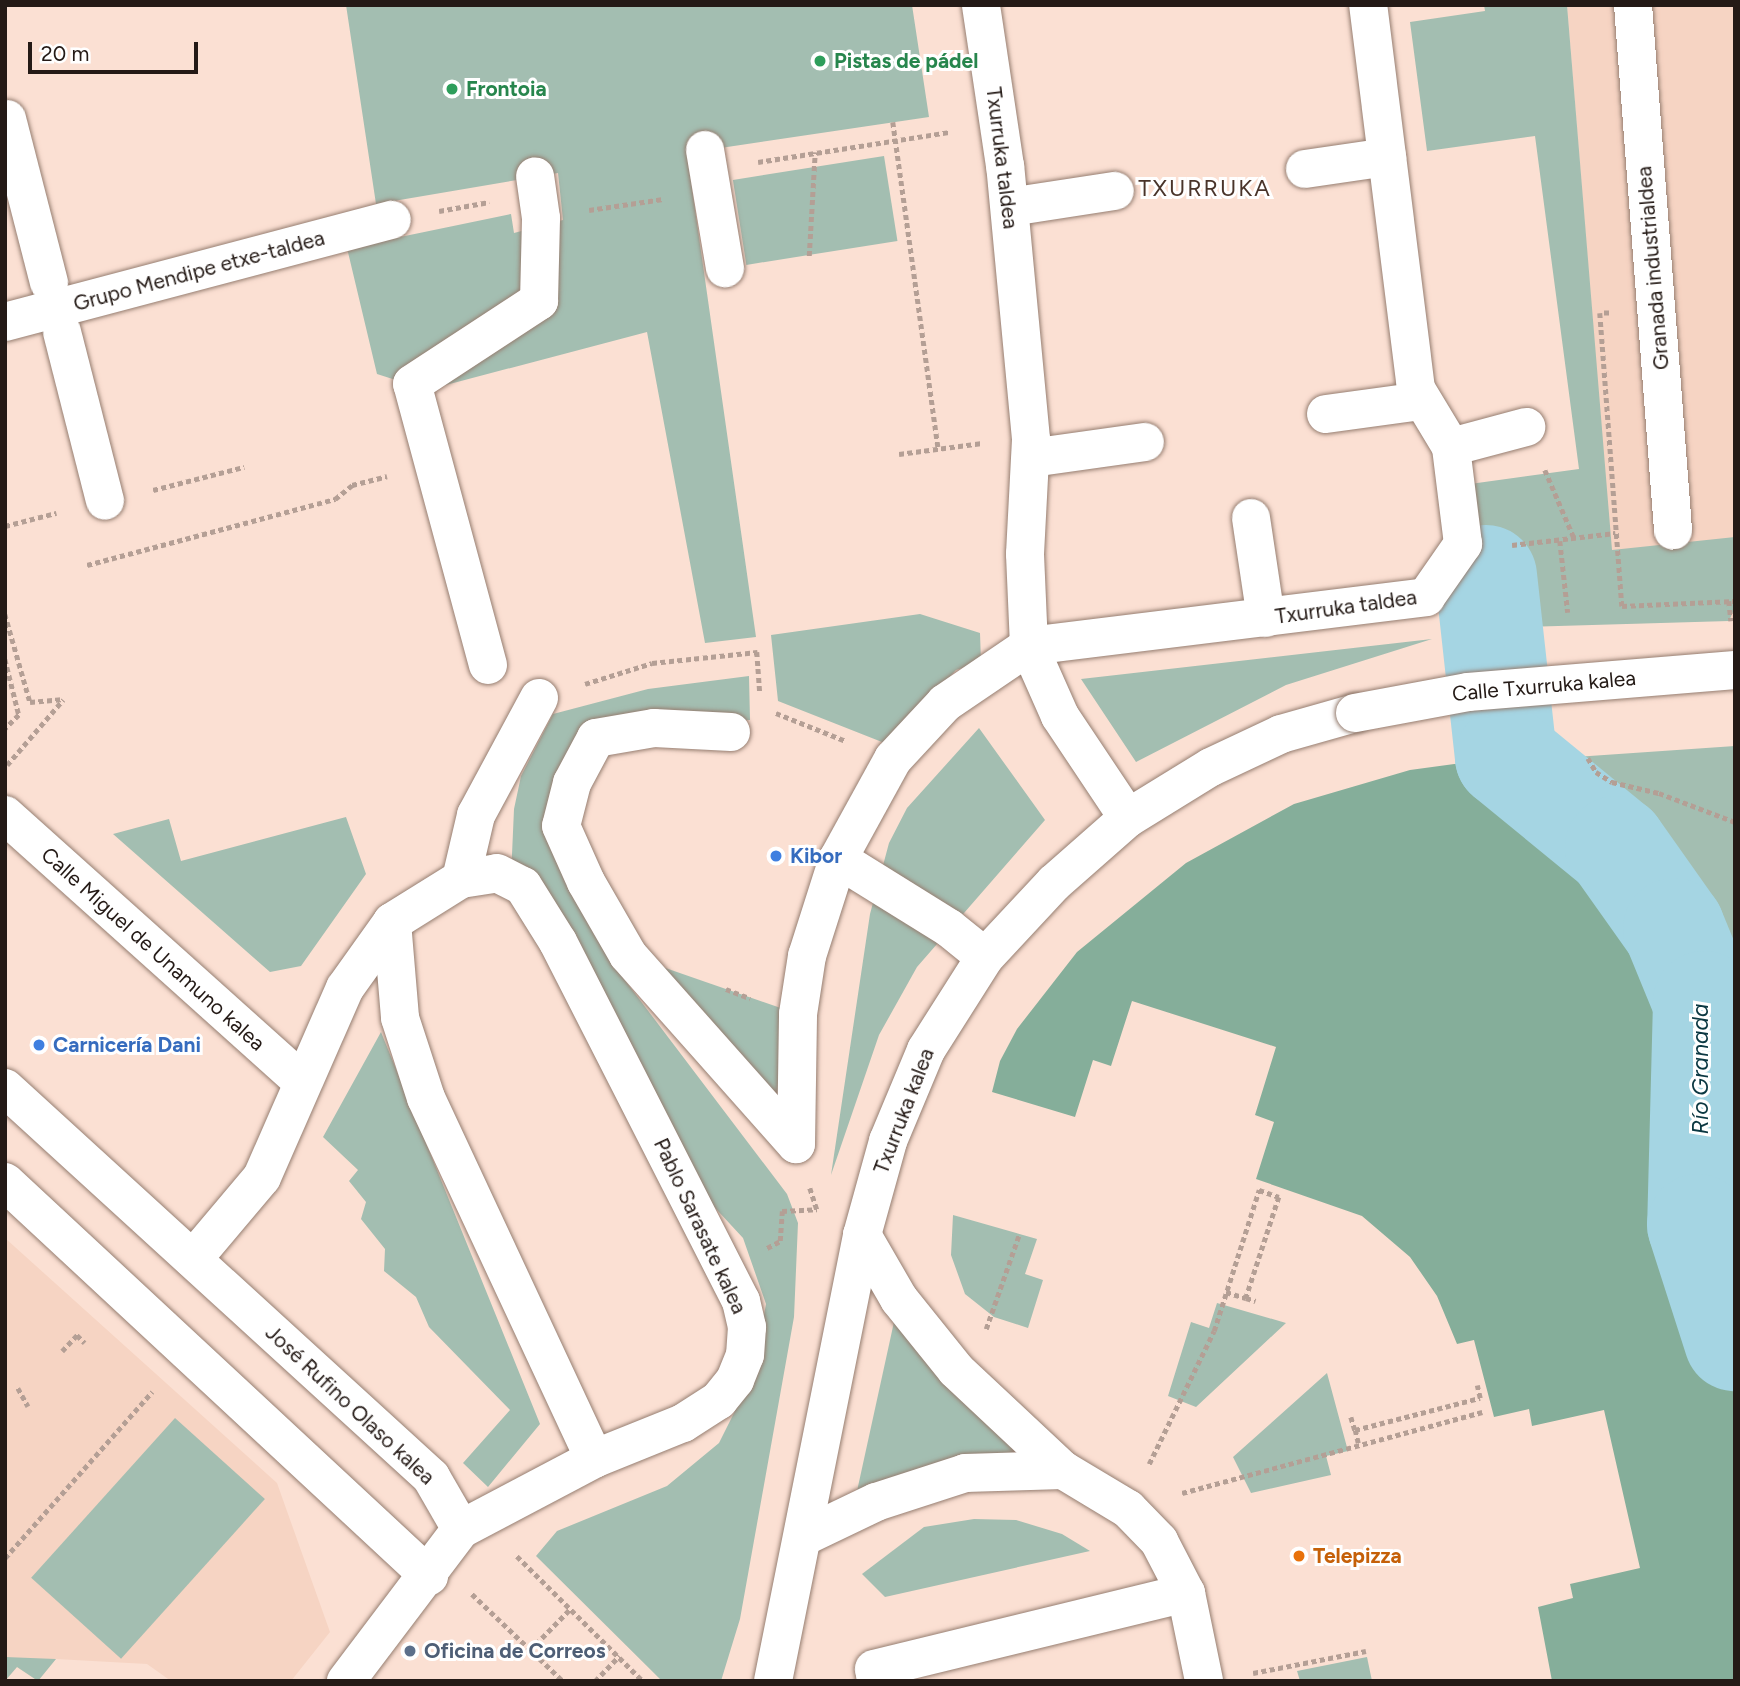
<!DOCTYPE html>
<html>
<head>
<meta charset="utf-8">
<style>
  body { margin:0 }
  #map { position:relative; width:1740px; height:1686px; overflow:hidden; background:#fbe0d3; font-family:Figtree,sans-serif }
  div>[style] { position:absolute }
  .built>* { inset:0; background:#f6d4c3 }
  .green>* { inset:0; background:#a3beb1; transform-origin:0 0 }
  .forest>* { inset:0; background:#85ae9a }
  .river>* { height:102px; margin:-51px; padding:0 51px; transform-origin:51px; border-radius:51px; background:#a5d5e3 }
  .path>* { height:4.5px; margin-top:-2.25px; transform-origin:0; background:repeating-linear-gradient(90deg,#b49f95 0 5px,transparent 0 8.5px) }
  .roads { filter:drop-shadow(0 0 2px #967e71) drop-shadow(0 0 2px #967e71) }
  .minor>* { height:38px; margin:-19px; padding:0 19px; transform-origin:19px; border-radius:19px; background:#fff }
  .bridges { filter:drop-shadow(0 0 2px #967e71) drop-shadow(0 0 2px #967e71) }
  .minor-bridge>* { height:38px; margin:-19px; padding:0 19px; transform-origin:19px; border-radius:19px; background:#fff }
  .dots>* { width:19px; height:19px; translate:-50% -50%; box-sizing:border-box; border:4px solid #fff; border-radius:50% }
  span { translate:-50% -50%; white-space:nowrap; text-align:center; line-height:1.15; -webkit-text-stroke:6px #fff; paint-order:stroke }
  .leisure-label { font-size:21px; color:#27864d; font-weight:700 }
  .left { translate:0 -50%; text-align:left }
  .street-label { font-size:21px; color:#241a16 }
  .shop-label { font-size:21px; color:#366cbe; font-weight:700 }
  .food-label { font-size:21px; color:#c56008; font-weight:700 }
  .service-label { font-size:21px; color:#4e5e75; font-weight:700 }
  .neighbourhood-label { font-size:23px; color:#49342a; letter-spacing:2px }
  .water-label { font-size:23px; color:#0b3842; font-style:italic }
  .frame { position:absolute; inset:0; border:7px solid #241a16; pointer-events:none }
  .scale { position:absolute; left:28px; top:42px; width:170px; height:32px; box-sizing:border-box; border:4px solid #241a16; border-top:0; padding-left:9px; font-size:21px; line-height:24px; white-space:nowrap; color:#241a16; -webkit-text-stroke:5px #fff; paint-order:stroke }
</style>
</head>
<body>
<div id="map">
  <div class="built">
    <i style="clip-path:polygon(1567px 5px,1735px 5px,1735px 620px,1617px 624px)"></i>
    <i style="clip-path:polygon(5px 1238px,277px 1483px,330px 1632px,291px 1681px,171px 1681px,147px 1664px,56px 1659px,38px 1681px,17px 1667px,5px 1681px)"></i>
  </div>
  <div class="green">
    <i style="clip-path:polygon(346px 5px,912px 5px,929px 117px,687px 153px,756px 637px,705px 643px,647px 332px,427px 390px,377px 374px,347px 248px,511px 214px,514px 233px,563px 220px,558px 173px,376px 204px)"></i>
    <i style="clip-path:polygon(1484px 5px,1567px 5px,1612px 550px,1735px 537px,1735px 607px,1729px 621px,1523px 627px,1513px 545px,1475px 546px,1470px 484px,1579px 469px,1535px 136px,1427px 151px,1410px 22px,1485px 11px)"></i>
    <i style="left:884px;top:156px;width:86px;height:153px;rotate:81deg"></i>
    <i style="clip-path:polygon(920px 614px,980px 633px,981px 662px,956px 670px,887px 744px,778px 701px,771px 635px)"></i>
    <i style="clip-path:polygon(1432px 639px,1286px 685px,1136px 762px,1081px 679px)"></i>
    <i style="clip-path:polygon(749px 676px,750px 720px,586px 729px,547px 826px,624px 979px,787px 1194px,798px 1223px,794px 1317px,740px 1619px,721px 1681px,662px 1681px,536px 1556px,557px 1531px,667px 1486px,719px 1443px,753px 1375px,766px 1304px,743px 1238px,668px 1157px,511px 877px,514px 809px,521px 776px,553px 714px,648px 689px)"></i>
    <i style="clip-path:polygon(979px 728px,1045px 820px,917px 967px,879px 1035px,831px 1175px,870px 914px,889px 843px,907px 808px)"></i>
    <i style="clip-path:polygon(1735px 746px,1735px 1277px,1716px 1217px,1718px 997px,1690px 920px,1625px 831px,1546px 759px)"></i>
    <i style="clip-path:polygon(346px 817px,366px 874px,301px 966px,270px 972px,113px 834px,169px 819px,181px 861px)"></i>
    <i style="clip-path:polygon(628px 955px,798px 1014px,796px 1144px)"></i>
    <i style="clip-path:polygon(381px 1032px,540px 1424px,488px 1487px,463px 1463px,510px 1410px,429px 1327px,416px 1297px,384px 1271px,385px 1249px,361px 1219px,366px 1202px,349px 1181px,358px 1170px,323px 1137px)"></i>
    <i style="clip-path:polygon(953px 1215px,1037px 1239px,1025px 1274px,1043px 1280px,1028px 1328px,994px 1317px,965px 1294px,951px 1255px)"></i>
    <i style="clip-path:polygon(899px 1299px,1063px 1470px,852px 1514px)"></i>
    <i style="clip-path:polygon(1217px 1303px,1286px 1323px,1196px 1407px,1168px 1396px,1191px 1322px,1209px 1328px)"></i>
    <i style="clip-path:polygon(1327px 1373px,1348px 1451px,1326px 1456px,1331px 1475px,1251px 1493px,1233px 1457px)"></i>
    <i style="left:175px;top:1418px;width:121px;height:215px;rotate:42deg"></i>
    <i style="clip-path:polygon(974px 1519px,1016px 1520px,1062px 1534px,1090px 1551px,885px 1597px,862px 1574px,924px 1527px)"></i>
    <i style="clip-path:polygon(5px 1657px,56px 1659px,38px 1681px,17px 1667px,5px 1681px)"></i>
    <i style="clip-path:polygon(1367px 1657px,1372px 1681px,1300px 1681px,1297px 1671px)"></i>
  </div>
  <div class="forest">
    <i style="clip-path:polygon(1506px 757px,1616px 847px,1674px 929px,1704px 1002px,1698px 1225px,1735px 1340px,1735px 1681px,1552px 1681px,1538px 1607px,1573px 1598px,1570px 1584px,1640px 1568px,1604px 1410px,1532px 1426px,1529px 1409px,1494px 1417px,1474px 1340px,1457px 1344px,1437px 1296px,1410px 1257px,1362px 1216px,1256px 1179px,1274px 1122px,1255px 1115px,1276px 1047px,1132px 1001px,1111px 1066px,1093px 1060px,1075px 1117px,992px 1092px,1000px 1061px,1017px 1029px,1077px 952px,1186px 863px,1294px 804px,1410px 770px)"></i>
  </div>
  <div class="river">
    <i style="left:1486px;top:576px;width:182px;rotate:83.7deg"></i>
    <i style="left:1506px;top:757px;width:142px;rotate:39.3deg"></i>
    <i style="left:1616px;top:847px;width:100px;rotate:54.7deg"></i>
    <i style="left:1674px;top:929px;width:79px;rotate:67.7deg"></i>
    <i style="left:1704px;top:1002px;width:223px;rotate:91.5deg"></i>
    <i style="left:1698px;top:1225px;width:121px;rotate:72.2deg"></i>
  </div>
  <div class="path">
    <i style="left:893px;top:122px;width:328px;rotate:82.1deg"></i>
    <i style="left:758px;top:162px;width:193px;rotate:-8.9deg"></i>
    <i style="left:589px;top:210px;width:75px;rotate:-8.5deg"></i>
    <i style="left:439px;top:211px;width:51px;rotate:-10.2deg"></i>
    <i style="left:809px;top:256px;width:104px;rotate:-86.7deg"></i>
    <i style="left:1609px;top:313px;width:9px;rotate:180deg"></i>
    <i style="left:1600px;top:313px;width:294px;rotate:85.7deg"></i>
    <i style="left:1622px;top:606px;width:113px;rotate:-2.5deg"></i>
    <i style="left:899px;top:454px;width:84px;rotate:-7.5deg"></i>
    <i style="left:1545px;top:470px;width:76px;rotate:66.8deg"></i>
    <i style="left:153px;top:490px;width:94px;rotate:-14.2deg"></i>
    <i style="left:5px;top:526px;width:53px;rotate:-14.3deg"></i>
    <i style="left:1560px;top:541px;width:72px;rotate:83.7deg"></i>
    <i style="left:1512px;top:545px;width:104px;rotate:-6.6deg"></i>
    <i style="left:87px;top:565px;width:257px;rotate:-14.9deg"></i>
    <i style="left:335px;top:499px;width:22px;rotate:-39deg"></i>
    <i style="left:352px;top:485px;width:36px;rotate:-14deg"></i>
    <i style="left:1729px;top:601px;width:20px;rotate:84deg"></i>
    <i style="left:5px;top:614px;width:91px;rotate:74.1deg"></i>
    <i style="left:30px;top:702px;width:34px;rotate:-5deg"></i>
    <i style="left:5px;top:659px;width:58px;rotate:76deg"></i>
    <i style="left:19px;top:715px;width:20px;rotate:135deg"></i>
    <i style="left:585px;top:684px;width:70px;rotate:-17.4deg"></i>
    <i style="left:652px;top:663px;width:106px;rotate:-6deg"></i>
    <i style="left:757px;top:652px;width:42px;rotate:85.9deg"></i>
    <i style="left:776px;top:713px;width:75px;rotate:21.8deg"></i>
    <i style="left:1588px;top:758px;width:16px;rotate:60deg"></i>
    <i style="left:1596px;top:772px;width:19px;rotate:32deg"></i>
    <i style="left:1612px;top:782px;width:48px;rotate:13.2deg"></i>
    <i style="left:1659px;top:793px;width:81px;rotate:20.9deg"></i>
    <i style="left:7px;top:765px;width:86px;rotate:-49.3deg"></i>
    <i style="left:726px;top:989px;width:26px;rotate:21deg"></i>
    <i style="left:810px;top:1188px;width:23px;rotate:72deg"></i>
    <i style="left:767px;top:1248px;width:15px;rotate:-28deg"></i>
    <i style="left:780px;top:1241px;width:30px;rotate:-86deg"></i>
    <i style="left:782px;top:1211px;width:35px;rotate:-3deg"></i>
    <i style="left:1226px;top:1292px;width:21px;rotate:17deg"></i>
    <i style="left:986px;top:1329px;width:100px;rotate:-70.7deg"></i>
    <i style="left:62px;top:1351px;width:22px;rotate:-47deg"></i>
    <i style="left:77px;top:1335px;width:11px;rotate:45deg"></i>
    <i style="left:18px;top:1388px;width:21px;rotate:61deg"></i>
    <i style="left:1351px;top:1417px;width:14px;rotate:73deg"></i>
    <i style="left:1358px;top:1443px;width:13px;rotate:-103deg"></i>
    <i style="left:1355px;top:1430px;width:129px;rotate:-14.4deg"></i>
    <i style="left:1480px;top:1398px;width:13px;rotate:-103deg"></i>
    <i style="left:1149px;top:1464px;width:148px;rotate:-64deg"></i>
    <i style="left:1214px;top:1331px;width:148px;rotate:-72.3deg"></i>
    <i style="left:1259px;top:1190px;width:21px;rotate:19deg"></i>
    <i style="left:1279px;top:1197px;width:106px;rotate:108.1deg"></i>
    <i style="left:1246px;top:1298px;width:10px;rotate:17deg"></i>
    <i style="left:1182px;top:1493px;width:311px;rotate:-15.1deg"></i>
    <i style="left:517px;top:1556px;width:177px;rotate:44.8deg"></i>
    <i style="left:5px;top:1558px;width:222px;rotate:-48.5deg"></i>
    <i style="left:472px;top:1594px;width:126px;rotate:43.7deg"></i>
    <i style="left:530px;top:1650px;width:57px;rotate:-45.7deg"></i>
    <i style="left:1253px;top:1673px;width:115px;rotate:-11deg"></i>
    <i style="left:595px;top:1681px;width:35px;rotate:-46deg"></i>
  </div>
  <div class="roads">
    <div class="minor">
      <i style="left:1633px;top:5px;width:527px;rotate:85.64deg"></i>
      <i style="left:7px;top:119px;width:169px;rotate:75.6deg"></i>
      <i style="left:705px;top:150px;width:120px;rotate:80.4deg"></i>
      <i style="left:1305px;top:169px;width:83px;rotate:-8.3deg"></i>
      <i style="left:1010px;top:207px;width:106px;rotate:-8.7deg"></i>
      <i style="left:5px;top:322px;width:400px;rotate:-14.8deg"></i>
      <i style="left:62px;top:332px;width:174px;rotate:75.7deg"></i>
      <i style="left:1326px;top:414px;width:96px;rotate:-7.8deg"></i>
      <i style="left:1451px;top:447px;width:78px;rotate:-14.9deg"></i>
      <i style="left:1031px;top:458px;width:115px;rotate:-8deg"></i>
      <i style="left:1251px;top:518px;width:101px;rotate:81.5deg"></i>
      <i style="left:488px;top:665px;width:291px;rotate:-105.1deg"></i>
      <i style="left:412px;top:384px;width:152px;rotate:-33.2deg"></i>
      <i style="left:539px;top:301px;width:83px;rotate:-88.6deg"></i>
      <i style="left:541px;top:218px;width:42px;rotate:-98.1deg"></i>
      <i style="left:731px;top:732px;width:77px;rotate:-177deg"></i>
      <i style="left:654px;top:728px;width:59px;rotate:170.2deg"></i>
      <i style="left:596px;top:738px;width:51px;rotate:118.1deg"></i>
      <i style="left:572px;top:783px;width:44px;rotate:104.3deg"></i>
      <i style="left:561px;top:826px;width:61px;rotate:65.9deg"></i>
      <i style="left:586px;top:882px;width:84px;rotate:60.1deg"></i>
      <i style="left:628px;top:955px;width:253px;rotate:48.4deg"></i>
      <i style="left:5px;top:815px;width:398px;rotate:41.9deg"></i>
      <i style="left:1128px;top:818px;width:123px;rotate:-123.7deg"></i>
      <i style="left:1060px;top:716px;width:77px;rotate:-113.9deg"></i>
      <i style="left:1029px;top:646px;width:400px;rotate:-7deg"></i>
      <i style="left:1426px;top:597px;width:65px;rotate:-55.1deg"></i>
      <i style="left:1463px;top:544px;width:98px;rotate:-97.1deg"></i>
      <i style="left:1451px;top:447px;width:68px;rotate:-121.1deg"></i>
      <i style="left:1416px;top:389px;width:387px;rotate:-97.1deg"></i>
      <i style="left:838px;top:859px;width:131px;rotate:31.9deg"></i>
      <i style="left:949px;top:928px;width:46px;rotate:38.9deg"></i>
      <i style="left:461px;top:879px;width:66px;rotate:-76.8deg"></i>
      <i style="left:476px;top:815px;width:133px;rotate:-61.7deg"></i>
      <i style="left:392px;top:922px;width:96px;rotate:85.2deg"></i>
      <i style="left:400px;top:1018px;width:84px;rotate:72deg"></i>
      <i style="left:426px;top:1098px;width:398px;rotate:65deg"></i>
      <i style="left:5px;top:1088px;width:577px;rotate:42.4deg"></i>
      <i style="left:431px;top:1477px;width:60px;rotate:60deg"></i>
      <i style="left:461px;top:1529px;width:191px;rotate:127.1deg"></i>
      <i style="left:796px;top:1144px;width:130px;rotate:-89.1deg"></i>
      <i style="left:798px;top:1014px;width:59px;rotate:-81.2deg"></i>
      <i style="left:807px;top:956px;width:102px;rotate:-72.3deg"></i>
      <i style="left:838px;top:859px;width:114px;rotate:-61.2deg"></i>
      <i style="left:893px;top:759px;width:76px;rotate:-47.1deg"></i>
      <i style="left:945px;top:703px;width:102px;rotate:-34.2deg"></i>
      <i style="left:1029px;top:646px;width:92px;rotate:-92.5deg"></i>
      <i style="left:1025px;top:554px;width:115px;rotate:-87deg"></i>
      <i style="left:1031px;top:439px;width:274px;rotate:-95.4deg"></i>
      <i style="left:1005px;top:166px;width:163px;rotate:-98.5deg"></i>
      <i style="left:5px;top:1182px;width:579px;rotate:42.9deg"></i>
      <i style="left:862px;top:1235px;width:74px;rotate:60deg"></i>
      <i style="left:899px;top:1299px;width:91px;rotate:51.2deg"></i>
      <i style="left:956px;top:1370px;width:146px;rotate:43.1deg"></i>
      <i style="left:1063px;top:1470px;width:76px;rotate:31deg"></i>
      <i style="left:1128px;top:1509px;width:45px;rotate:45.9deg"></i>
      <i style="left:1159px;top:1541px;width:59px;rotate:62.6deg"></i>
      <i style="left:1186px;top:1593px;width:90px;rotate:78.4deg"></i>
      <i style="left:193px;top:1259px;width:107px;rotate:-49.9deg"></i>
      <i style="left:262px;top:1177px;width:206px;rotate:-66.3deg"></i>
      <i style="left:345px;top:988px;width:81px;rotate:-54.5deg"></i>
      <i style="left:392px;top:922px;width:81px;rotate:-31.9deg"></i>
      <i style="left:461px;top:879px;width:36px;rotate:-9deg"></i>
      <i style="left:497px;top:873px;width:29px;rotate:27deg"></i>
      <i style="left:523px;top:886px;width:66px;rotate:58deg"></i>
      <i style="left:558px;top:942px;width:403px;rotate:63deg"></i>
      <i style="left:741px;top:1301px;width:27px;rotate:77deg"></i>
      <i style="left:747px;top:1327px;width:28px;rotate:94deg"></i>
      <i style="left:745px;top:1355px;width:27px;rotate:112deg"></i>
      <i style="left:735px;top:1380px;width:26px;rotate:129deg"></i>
      <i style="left:719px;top:1400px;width:43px;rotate:147.4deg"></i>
      <i style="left:683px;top:1423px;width:96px;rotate:158deg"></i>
      <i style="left:594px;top:1459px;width:150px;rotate:152.2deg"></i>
      <i style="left:803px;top:1537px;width:81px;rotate:-25.6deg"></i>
      <i style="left:876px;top:1502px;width:94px;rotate:-18deg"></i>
      <i style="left:965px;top:1473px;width:98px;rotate:-1.8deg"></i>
      <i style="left:773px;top:1681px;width:455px;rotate:-78.7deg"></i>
      <i style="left:862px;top:1235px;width:98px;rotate:-74.5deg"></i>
      <i style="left:888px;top:1141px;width:99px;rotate:-67.3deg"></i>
      <i style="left:926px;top:1050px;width:110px;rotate:-57.6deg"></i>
      <i style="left:985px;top:957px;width:101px;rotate:-47deg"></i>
      <i style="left:1054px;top:883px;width:98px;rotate:-41.3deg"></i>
      <i style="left:1128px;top:818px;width:97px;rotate:-31.6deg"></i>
      <i style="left:1211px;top:767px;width:77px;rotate:-25.2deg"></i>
      <i style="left:1281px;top:734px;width:77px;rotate:-15.8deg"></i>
      <i style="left:876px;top:1681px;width:12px;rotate:-99deg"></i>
      <i style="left:874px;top:1669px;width:321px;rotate:-13.7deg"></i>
    </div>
  </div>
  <div class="bridges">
    <div class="minor-bridge">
      <i style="left:1355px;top:713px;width:115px;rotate:-10.5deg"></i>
      <i style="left:1468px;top:692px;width:268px;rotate:-4.7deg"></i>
    </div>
  </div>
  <div class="dots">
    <i style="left:820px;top:61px;background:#2e9e5b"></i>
    <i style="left:452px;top:89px;background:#2e9e5b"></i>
    <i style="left:776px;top:856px;background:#3f7fe0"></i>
    <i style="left:39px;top:1045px;background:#3f7fe0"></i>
    <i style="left:1299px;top:1556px;background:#e8710a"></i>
    <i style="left:410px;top:1651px;background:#5c6f8a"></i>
  </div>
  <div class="leisure-label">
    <span class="left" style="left:834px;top:61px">Pistas de pádel</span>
    <span class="left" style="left:466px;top:89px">Frontoia</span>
  </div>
  <div class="street-label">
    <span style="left:1002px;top:158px;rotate:83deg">Txurruka taldea</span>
    <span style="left:1653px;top:268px;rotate:-95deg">Granada industrialdea</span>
    <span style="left:199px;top:271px;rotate:-15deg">Grupo Mendipe etxe-taldea</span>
    <span style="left:1346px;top:607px;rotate:-8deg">Txurruka taldea</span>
    <span style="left:1544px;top:686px;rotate:-5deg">Calle Txurruka kalea</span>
    <span style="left:153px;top:949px;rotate:42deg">Calle Miguel de Unamuno kalea</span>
    <span style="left:904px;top:1111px;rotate:-69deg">Txurruka kalea</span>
    <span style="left:700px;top:1226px;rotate:65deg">Pablo Sarasate kalea</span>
    <span style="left:350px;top:1405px;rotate:43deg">José Rufino Olaso kalea</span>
  </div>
  <div class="shop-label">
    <span class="left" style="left:790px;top:856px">Kibor</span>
    <span class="left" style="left:53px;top:1045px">Carnicería Dani</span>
  </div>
  <div class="food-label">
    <span class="left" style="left:1313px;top:1556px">Telepizza</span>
  </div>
  <div class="service-label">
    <span class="left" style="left:424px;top:1651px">Oficina de Correos</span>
  </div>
  <div class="neighbourhood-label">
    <span style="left:1205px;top:188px">TXURRUKA</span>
  </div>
  <div class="water-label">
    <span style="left:1700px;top:1069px;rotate:-90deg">Río Granada</span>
  </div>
  <div class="frame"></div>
  <div class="scale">20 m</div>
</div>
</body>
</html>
